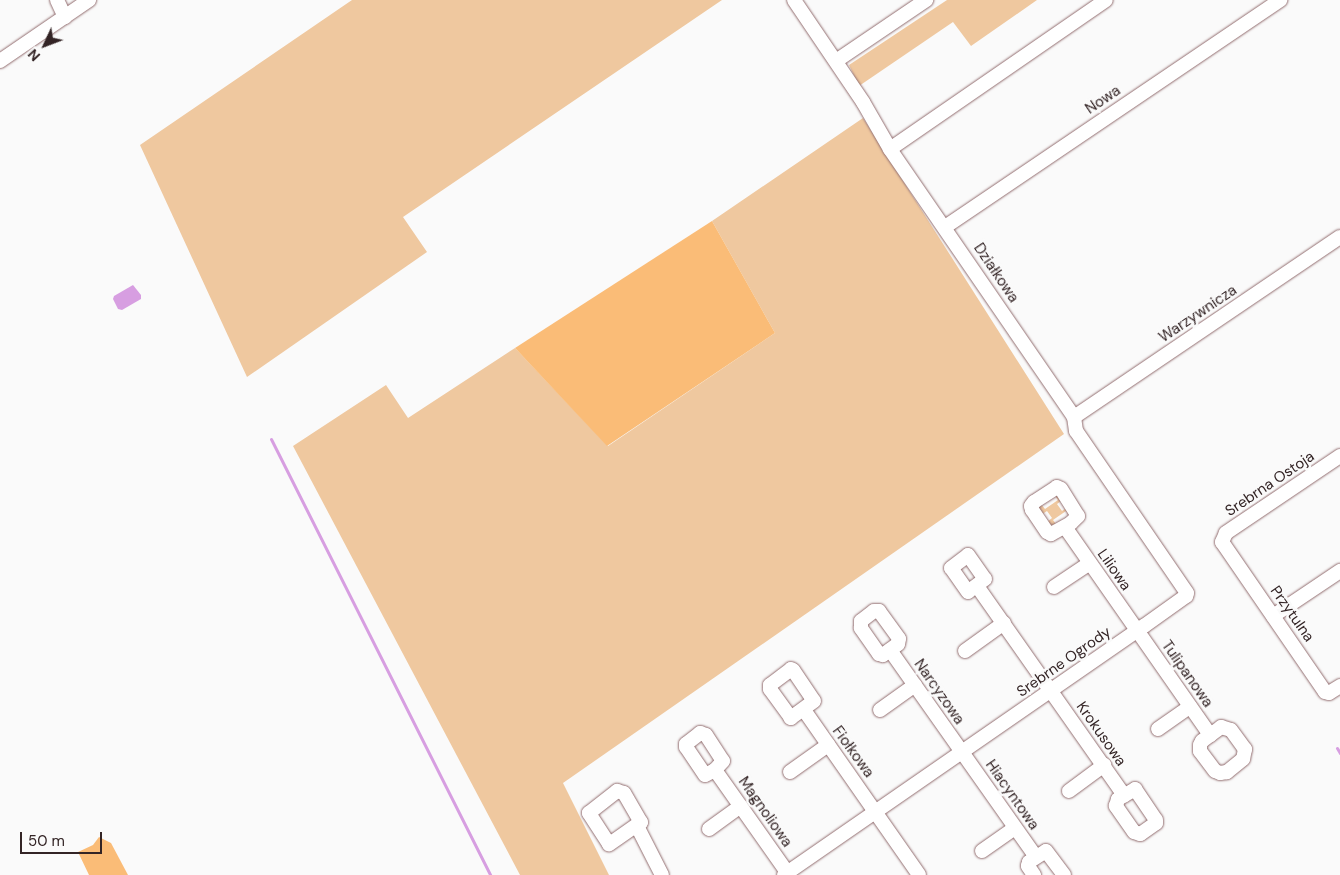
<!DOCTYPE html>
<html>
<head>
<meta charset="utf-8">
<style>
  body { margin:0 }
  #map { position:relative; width:1340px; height:875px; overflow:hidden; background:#fafafa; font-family:"DM Sans",sans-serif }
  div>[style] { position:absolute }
  .green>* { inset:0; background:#efc89f }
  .forest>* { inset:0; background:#fabc77 }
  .water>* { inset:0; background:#d79ee1 }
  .stream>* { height:3px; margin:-1.5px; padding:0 1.5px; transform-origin:1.5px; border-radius:1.5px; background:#d79ee1 }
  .roads { filter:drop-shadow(0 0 1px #926d6f) drop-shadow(0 0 1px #926d6f) }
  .minor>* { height:14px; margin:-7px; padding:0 7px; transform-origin:7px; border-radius:7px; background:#fff }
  span { translate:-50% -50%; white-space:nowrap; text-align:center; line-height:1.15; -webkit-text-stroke:5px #fafafa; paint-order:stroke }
  .street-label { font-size:15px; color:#332425 }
  .north { position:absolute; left:20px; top:20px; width:50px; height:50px; -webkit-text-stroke:4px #fafafa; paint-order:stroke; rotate:227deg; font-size:14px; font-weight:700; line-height:20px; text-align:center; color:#332425 }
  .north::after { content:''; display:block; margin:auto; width:18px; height:22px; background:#332425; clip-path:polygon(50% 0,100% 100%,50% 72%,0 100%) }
  .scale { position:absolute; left:20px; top:832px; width:82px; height:22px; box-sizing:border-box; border:2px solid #332425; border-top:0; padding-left:6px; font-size:15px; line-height:18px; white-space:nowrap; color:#332425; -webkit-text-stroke:4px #fafafa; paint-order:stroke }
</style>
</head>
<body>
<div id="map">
  <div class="green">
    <i style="clip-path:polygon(352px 0,722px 0,403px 217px,427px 252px,247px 377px,140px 145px)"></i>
    <i style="clip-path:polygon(947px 0,1037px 0,971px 46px,953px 22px,859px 86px,849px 65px)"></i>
    <i style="clip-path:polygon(863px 118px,1064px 434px,563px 783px,609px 875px,520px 875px,293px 446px,386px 385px,408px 418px,515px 348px,608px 446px,775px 333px,712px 221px)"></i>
    <i style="clip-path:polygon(1053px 493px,1064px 499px,1057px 504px,1062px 511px,1069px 506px,1071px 518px,1066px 511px,1053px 520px,1058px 527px,1046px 523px,1052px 518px,1047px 511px,1041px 515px,1038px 510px,1040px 503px,1045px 509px,1058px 500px)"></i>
  </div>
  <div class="forest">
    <i style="clip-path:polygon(712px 221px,775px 333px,607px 446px,515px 348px)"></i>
    <i style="clip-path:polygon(99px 837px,111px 843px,128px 875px,89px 875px,78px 852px,93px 845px)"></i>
  </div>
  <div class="water">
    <i style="clip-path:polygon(133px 285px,141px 295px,141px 299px,122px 310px,118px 309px,113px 299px,114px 296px)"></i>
  </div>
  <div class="stream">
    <i style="left:271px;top:439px;width:488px;rotate:63.3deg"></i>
    <i style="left:1337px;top:748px;width:6px;rotate:59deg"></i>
  </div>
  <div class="roads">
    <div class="minor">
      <i style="left:57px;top:0;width:19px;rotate:65deg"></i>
      <i style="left:0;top:61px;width:108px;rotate:-34.4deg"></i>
      <i style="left:836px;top:61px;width:109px;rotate:-34.1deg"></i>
      <i style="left:890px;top:149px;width:262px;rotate:-34.6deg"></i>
      <i style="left:945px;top:227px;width:405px;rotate:-34.1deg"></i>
      <i style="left:1074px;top:417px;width:321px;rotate:-34.1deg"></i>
      <i style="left:1340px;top:456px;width:138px;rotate:146deg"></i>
      <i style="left:1226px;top:533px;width:10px;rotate:114deg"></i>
      <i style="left:1222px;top:542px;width:182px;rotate:55.5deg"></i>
      <i style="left:1325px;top:692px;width:4px;rotate:14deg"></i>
      <i style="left:1329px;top:693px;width:13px;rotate:-32deg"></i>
      <i style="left:1057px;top:487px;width:4px;rotate:27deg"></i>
      <i style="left:1061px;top:489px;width:32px;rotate:58deg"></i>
      <i style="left:1078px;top:516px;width:10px;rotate:135deg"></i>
      <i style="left:1071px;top:523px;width:23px;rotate:151deg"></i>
      <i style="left:1051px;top:534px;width:4px;rotate:-153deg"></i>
      <i style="left:1047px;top:532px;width:27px;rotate:-124deg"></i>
      <i style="left:1032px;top:510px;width:4px;rotate:-104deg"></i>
      <i style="left:1031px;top:506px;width:5px;rotate:-53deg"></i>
      <i style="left:1034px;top:502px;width:27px;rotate:-33deg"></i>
      <i style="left:1065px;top:527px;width:254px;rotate:55.1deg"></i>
      <i style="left:968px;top:555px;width:29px;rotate:55deg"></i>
      <i style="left:985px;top:579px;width:21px;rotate:143deg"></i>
      <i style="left:968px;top:592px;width:29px;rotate:-125deg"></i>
      <i style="left:951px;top:568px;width:21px;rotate:-37deg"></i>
      <i style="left:977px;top:586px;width:256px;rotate:54.9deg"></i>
      <i style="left:1054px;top:587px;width:43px;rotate:-33.7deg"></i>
      <i style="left:874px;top:611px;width:5px"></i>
      <i style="left:879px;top:611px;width:34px;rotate:54deg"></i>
      <i style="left:899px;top:639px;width:5px;rotate:101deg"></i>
      <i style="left:898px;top:644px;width:19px;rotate:144deg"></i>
      <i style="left:883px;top:655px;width:4px;rotate:-166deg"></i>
      <i style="left:879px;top:654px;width:32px;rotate:-125deg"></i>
      <i style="left:861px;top:628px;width:7px;rotate:-90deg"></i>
      <i style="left:861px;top:621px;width:16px;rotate:-38deg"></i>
      <i style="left:1273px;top:616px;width:81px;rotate:-33.9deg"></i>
      <i style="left:890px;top:650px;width:253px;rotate:54.8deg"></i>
      <i style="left:965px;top:651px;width:48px;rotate:-35.7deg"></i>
      <i style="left:791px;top:669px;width:2px;rotate:27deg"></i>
      <i style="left:793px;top:670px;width:37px;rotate:56deg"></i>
      <i style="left:814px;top:701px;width:29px;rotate:144deg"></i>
      <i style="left:791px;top:718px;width:36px;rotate:-126deg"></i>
      <i style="left:770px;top:689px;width:4px;rotate:-90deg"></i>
      <i style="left:770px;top:685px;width:26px;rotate:-37deg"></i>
      <i style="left:804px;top:710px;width:201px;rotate:55.1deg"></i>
      <i style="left:880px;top:710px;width:43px;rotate:-35.5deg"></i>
      <i style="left:1221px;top:727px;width:10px;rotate:17deg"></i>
      <i style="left:1231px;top:730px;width:24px;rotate:54deg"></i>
      <i style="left:1245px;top:749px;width:10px;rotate:101deg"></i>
      <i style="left:1243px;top:759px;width:21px;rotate:141deg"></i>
      <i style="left:1227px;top:772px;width:7px;rotate:172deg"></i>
      <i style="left:1220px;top:773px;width:5px;rotate:-158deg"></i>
      <i style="left:1215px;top:771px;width:25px;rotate:-127deg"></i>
      <i style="left:1200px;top:751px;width:6px;rotate:-90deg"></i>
      <i style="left:1200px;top:745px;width:4px;rotate:-63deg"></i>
      <i style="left:1202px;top:741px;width:24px;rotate:-36deg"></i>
      <i style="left:1158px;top:729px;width:39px;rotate:-35deg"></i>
      <i style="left:700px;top:733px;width:6px;rotate:18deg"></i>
      <i style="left:706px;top:735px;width:31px;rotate:57deg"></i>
      <i style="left:723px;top:761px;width:12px;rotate:132deg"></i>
      <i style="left:715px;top:770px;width:11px;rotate:153deg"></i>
      <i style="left:705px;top:775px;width:34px;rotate:-124deg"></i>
      <i style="left:686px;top:747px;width:3px;rotate:-90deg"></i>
      <i style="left:686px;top:744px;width:18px;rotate:-38deg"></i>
      <i style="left:715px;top:770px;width:128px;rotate:54.8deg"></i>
      <i style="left:790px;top:772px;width:47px;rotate:-35.4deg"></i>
      <i style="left:1135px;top:789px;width:37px;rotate:56deg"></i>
      <i style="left:1156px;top:820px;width:3px;rotate:90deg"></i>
      <i style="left:1156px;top:823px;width:19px;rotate:145deg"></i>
      <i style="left:1140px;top:834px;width:6px;rotate:-162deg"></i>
      <i style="left:1134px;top:832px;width:32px;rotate:-125deg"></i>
      <i style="left:1116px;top:806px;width:7px;rotate:-74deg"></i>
      <i style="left:1118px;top:799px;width:20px;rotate:-30deg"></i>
      <i style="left:617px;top:791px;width:7px;rotate:16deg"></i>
      <i style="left:624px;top:793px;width:34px;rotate:60deg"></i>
      <i style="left:641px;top:822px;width:39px;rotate:145deg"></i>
      <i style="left:609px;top:844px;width:37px;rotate:-123deg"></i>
      <i style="left:589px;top:813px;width:36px;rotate:-38deg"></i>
      <i style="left:1069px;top:791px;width:44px;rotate:-36.6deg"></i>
      <i style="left:637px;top:826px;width:55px;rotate:63deg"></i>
      <i style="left:709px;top:829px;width:39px;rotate:-36deg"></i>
      <i style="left:982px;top:851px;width:40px;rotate:-34.9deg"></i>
      <i style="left:784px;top:875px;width:438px;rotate:-34.7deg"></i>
      <i style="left:1144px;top:626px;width:52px;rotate:-35.5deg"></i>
      <i style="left:1186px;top:596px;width:3px;rotate:-72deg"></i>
      <i style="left:1187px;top:593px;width:196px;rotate:-124.4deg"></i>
      <i style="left:1076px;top:431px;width:14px;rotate:-98deg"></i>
      <i style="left:1074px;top:417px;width:325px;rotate:-124.5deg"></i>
      <i style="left:890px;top:149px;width:54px;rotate:-119.9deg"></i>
      <i style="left:863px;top:102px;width:123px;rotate:-124.1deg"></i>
      <i style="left:1034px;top:875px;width:11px;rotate:-124deg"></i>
      <i style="left:1028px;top:866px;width:4px;rotate:-76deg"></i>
      <i style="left:1029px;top:862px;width:20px;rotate:-33deg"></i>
      <i style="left:1046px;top:851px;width:30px;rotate:53deg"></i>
    </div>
  </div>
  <div class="street-label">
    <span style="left:1103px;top:100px;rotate:-34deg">Nowa</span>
    <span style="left:996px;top:273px;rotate:56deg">Działkowa</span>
    <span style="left:1198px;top:314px;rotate:-34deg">Warzywnicza</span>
    <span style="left:1270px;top:484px;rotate:-34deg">Srebrna Ostoja</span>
    <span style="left:1114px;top:570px;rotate:55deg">Liliowa</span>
    <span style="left:1292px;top:614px;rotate:55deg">Przytulna</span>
    <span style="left:1064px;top:662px;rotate:-35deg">Srebrne Ogrody</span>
    <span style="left:1187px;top:674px;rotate:55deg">Tulipanowa</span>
    <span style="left:939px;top:692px;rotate:55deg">Narcyzowa</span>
    <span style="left:1101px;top:734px;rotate:55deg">Krokusowa</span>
    <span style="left:853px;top:752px;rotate:54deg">Fiołkowa</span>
    <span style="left:1012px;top:795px;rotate:55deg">Hiacyntowa</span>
    <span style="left:765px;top:812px;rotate:55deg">Magnoliowa</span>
  </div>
  <div class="north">N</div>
  <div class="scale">50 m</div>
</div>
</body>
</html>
